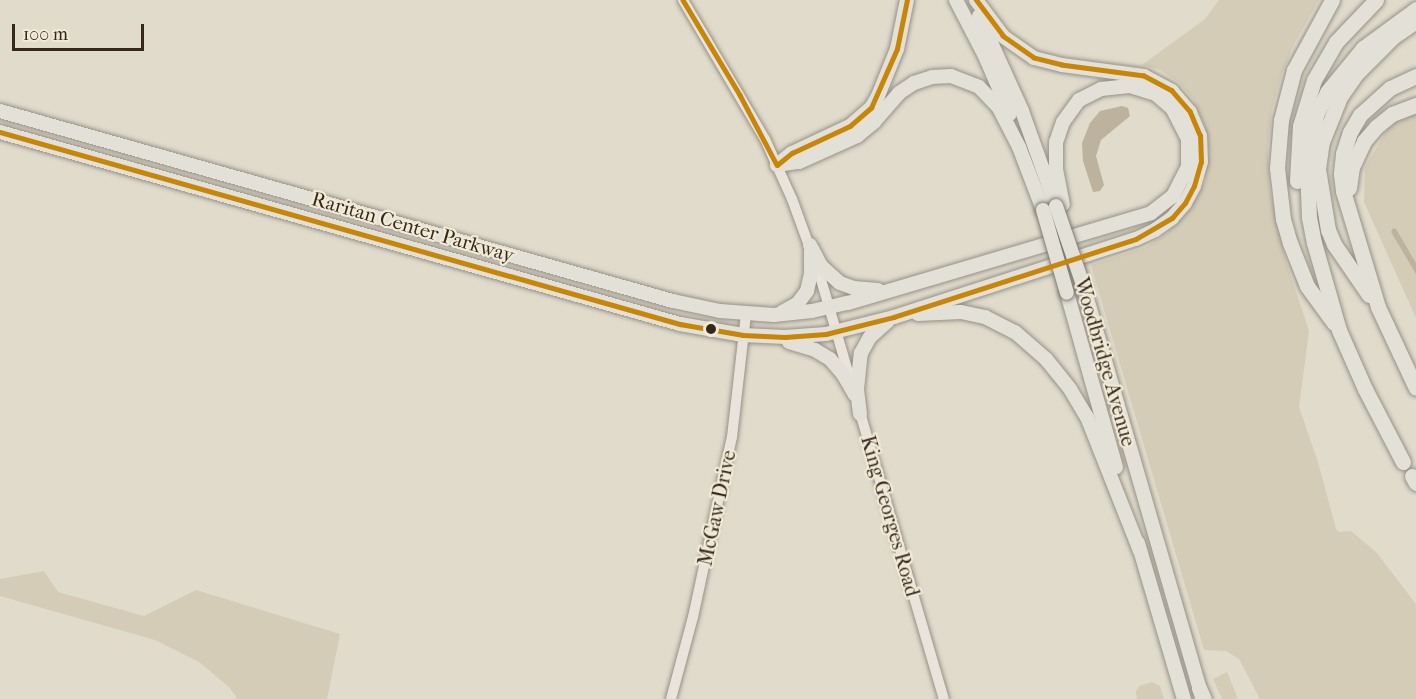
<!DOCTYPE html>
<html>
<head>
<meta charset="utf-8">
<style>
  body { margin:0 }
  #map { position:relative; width:1416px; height:699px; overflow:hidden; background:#e0dbcb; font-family:"IM FELL French Canon",serif }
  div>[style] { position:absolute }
  .green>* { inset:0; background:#d4ccb7 }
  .water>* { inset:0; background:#bcb29e }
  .roads { filter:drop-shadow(0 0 2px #969187) drop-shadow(0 0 2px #969187) }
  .minor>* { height:10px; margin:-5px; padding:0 5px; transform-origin:5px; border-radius:5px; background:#e8e4dc }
  .major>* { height:14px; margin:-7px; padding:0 7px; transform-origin:7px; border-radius:7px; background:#e3e0d7 }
  .highway>* { height:15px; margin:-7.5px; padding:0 7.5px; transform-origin:7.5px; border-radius:7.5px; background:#e3e0d7 }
  .bridges { filter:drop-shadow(0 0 2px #7e796f) drop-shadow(0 0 2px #7e796f) }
  .major-bridge>* { height:14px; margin:-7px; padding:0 7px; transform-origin:7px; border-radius:7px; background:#e3e0d7 }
  .bus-1>* { height:4.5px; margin:-2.25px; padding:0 2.25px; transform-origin:2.25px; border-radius:2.25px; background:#c78607 }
  .dots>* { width:16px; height:16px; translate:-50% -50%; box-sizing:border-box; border:3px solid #f1ead7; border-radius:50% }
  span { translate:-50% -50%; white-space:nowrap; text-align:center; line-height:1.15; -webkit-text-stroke:4.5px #f1ead7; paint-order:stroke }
  .street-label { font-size:20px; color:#36271c }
  .scale { position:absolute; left:12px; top:24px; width:132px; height:27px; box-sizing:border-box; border:3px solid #36271c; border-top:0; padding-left:8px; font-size:18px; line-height:21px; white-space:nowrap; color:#36271c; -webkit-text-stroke:4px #f1ead7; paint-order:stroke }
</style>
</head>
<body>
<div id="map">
  <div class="green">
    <i style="clip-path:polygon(1219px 0,1319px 0,1293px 46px,1282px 74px,1272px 109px,1268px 146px,1269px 186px,1286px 261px,1309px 331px,1299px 407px,1318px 462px,1336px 529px,1339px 532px,1351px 531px,1376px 552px,1416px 604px,1416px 699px,1260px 699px,1239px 659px,1226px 651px,1204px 650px,1091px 265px,1146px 247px,1166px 234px,1189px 211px,1205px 183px,1209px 152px,1205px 126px,1193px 99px,1179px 83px,1160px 70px,1142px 65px,1205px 19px)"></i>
    <i style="clip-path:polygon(1416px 112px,1416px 318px,1364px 202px,1365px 167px,1389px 127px)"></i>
    <i style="clip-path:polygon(44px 571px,58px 592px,144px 616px,196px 590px,340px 634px,327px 699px,238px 699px,229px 687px,199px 662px,155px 640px,0 596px,0 579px)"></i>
    <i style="clip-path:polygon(1227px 672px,1238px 699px,1222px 699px,1213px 679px)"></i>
    <i style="clip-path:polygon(1152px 682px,1160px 686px,1164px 699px,1137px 699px,1136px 692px,1139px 686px)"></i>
  </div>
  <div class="water">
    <i style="clip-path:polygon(1122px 106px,1128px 108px,1130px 116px,1101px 140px,1096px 156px,1104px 185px,1100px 191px,1093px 192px,1083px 161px,1082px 143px,1090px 123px,1100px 111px)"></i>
    <i style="clip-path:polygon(1393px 228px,1396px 229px,1416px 263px,1416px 274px,1391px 232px)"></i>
  </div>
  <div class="roads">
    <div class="minor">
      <i style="left:683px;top:0;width:161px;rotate:59.5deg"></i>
      <i style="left:765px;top:139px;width:66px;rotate:65.8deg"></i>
      <i style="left:792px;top:199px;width:82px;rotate:70deg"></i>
      <i style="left:820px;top:276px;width:110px;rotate:73.7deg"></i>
      <i style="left:859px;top:409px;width:302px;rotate:73.7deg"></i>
      <i style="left:671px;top:699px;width:85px;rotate:-75deg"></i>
      <i style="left:693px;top:617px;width:184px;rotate:-77.8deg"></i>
      <i style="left:732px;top:437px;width:124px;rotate:-83.5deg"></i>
    </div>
    <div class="major">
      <i style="left:956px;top:0;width:63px;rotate:62.6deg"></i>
      <i style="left:985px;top:56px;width:63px;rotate:66.7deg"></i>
      <i style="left:979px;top:16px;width:104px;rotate:65.6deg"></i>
      <i style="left:1022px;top:111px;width:101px;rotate:70.3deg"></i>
      <i style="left:0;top:111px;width:699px;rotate:15.77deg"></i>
      <i style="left:673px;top:301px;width:48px;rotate:12deg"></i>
      <i style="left:720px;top:311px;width:54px;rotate:4.2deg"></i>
      <i style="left:774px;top:315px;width:38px;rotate:-6deg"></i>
      <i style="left:812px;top:311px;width:37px;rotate:-13deg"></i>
      <i style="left:848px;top:303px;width:316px;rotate:-16.5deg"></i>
      <i style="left:1151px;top:213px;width:28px;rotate:-38deg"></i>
      <i style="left:1173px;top:196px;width:34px;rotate:-63deg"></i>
      <i style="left:1188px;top:166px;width:27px;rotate:-90deg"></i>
      <i style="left:1188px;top:139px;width:34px;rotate:-117deg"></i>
      <i style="left:1173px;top:109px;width:23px;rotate:-139deg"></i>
      <i style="left:1156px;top:94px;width:28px;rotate:-163deg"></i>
      <i style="left:1129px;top:86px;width:28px;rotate:174deg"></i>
      <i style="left:1101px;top:89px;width:25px;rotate:153deg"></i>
      <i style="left:1079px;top:100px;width:27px;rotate:126deg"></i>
      <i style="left:1063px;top:122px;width:21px;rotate:109deg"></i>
      <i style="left:1056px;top:142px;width:27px;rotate:90deg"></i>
      <i style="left:1056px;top:169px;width:36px;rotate:79deg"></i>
      <i style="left:0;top:132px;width:707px;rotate:15.77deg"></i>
      <i style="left:680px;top:324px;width:64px;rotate:9.9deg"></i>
      <i style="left:743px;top:335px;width:42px;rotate:2.7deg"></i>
      <i style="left:785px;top:337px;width:41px;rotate:-4.2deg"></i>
      <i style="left:826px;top:334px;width:70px;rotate:-14deg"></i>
      <i style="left:894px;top:317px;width:254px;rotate:-17.9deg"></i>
      <i style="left:1136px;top:239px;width:21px;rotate:-25deg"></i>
      <i style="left:1155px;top:230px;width:21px;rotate:-35deg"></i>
      <i style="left:1172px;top:218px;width:20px;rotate:-49deg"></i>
      <i style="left:1185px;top:203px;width:19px;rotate:-62deg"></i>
      <i style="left:1194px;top:186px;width:25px;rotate:-74deg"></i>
      <i style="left:1201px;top:162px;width:26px;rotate:-92deg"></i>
      <i style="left:1200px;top:136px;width:26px;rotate:-113deg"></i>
      <i style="left:1190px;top:112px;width:28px;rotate:-131deg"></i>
      <i style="left:1172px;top:91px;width:32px;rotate:-152deg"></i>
      <i style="left:1144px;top:76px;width:83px;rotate:-172.4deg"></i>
      <i style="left:1062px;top:65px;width:29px;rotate:-166deg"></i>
      <i style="left:1034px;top:58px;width:38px;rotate:-145deg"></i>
      <i style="left:1003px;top:36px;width:45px;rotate:-126.9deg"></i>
      <i style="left:777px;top:165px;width:22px;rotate:-8deg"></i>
      <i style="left:799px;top:162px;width:64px;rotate:-24.1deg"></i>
      <i style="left:857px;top:136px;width:22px;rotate:-39deg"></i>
      <i style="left:874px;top:122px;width:38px;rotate:-49deg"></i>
      <i style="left:899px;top:93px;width:18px;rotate:-34deg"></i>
      <i style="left:914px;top:83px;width:19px;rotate:-18deg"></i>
      <i style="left:932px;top:77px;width:19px;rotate:-3deg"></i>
      <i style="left:951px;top:76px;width:30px;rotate:21deg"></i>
      <i style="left:979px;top:87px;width:29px;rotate:46deg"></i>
      <i style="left:999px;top:108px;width:44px;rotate:62.9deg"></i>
      <i style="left:1019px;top:147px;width:67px;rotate:69.1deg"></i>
      <i style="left:777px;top:165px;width:19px;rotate:-39deg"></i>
      <i style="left:792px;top:153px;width:64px;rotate:-25deg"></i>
      <i style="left:850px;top:126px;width:28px;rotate:-41deg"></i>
      <i style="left:871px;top:108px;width:14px;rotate:-60deg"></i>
      <i style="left:878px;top:96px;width:51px;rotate:-68deg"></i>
      <i style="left:897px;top:49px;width:50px;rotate:-78.5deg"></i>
      <i style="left:810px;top:245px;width:24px;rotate:62deg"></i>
      <i style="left:821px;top:266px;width:25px;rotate:42deg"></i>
      <i style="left:840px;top:283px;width:15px;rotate:20deg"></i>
      <i style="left:854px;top:288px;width:24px;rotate:5deg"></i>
      <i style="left:1084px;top:288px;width:426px;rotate:73.9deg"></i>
      <i style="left:1067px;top:293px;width:181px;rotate:74.3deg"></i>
      <i style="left:782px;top:312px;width:18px;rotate:-29deg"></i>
      <i style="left:798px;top:303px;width:15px;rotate:-53deg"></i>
      <i style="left:807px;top:291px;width:18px;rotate:-77deg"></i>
      <i style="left:811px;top:273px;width:22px;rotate:-90deg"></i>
      <i style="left:918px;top:314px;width:43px;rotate:-2.7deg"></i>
      <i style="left:961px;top:312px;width:25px;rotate:12deg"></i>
      <i style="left:985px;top:317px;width:34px;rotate:27deg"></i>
      <i style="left:1015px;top:332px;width:41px;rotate:41.1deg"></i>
      <i style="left:1046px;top:359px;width:38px;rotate:51deg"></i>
      <i style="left:1070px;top:389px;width:33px;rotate:59deg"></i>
      <i style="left:1087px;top:417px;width:144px;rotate:68.4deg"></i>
      <i style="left:789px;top:342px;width:27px;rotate:17deg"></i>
      <i style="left:815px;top:350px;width:17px;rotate:31deg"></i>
      <i style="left:830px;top:359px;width:20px;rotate:49deg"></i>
      <i style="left:843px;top:374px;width:24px;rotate:60deg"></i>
      <i style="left:860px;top:414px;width:25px;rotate:-97deg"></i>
      <i style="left:857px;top:389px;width:36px;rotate:-84deg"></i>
      <i style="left:861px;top:353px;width:18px;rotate:-61deg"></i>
      <i style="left:870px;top:337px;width:24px;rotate:-42deg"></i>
      <i style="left:1138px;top:543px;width:163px;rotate:73.6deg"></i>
    </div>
    <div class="highway">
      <i style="left:1332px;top:0;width:80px;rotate:118.5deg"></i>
      <i style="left:1294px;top:70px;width:52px;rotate:104.6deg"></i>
      <i style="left:1281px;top:120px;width:48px;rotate:94.8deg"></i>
      <i style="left:1277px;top:168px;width:51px;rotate:83.3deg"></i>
      <i style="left:1283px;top:219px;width:25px;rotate:74deg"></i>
      <i style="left:1290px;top:243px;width:46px;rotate:68.4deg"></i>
      <i style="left:1307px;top:286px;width:46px;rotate:53.9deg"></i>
      <i style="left:1416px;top:76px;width:29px;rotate:155deg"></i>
      <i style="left:1390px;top:88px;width:40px;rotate:138deg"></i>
      <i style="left:1360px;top:115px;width:20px;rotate:120deg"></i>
      <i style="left:1350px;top:132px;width:23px;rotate:108deg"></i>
      <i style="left:1343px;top:154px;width:20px;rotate:96deg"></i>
      <i style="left:1341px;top:174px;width:17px;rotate:83deg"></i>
      <i style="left:1343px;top:191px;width:121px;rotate:73.2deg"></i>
      <i style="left:1378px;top:307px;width:89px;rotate:64.9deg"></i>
      <i style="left:1297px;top:181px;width:55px;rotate:-86.9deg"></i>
      <i style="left:1300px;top:126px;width:48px;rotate:-73.1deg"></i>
      <i style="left:1314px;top:80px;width:44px;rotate:-59.9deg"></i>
      <i style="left:1336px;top:42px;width:58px;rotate:-46.4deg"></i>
      <i style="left:1349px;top:188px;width:21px;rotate:-82deg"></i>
      <i style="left:1352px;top:167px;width:29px;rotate:-65deg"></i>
      <i style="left:1364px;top:141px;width:18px;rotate:-49deg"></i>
      <i style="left:1376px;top:127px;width:21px;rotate:-39deg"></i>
      <i style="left:1392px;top:114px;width:26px;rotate:-21deg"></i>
      <i style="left:1369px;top:295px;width:62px;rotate:-124.5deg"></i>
      <i style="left:1334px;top:244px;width:15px;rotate:-113deg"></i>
      <i style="left:1328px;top:230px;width:62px;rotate:-99.3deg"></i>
      <i style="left:1318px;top:169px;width:27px;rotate:-82deg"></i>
      <i style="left:1322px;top:142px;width:48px;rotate:-68.2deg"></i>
      <i style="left:1340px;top:97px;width:28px;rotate:-55deg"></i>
      <i style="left:1356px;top:74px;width:54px;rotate:-45deg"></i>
      <i style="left:1394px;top:36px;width:27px;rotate:-34deg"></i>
      <i style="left:1403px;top:462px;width:82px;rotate:-117.5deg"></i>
      <i style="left:1365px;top:389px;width:64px;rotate:-113.8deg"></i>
      <i style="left:1339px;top:330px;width:91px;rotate:-106deg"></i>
      <i style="left:1314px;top:243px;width:26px;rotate:-101deg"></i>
      <i style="left:1309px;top:217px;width:49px;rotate:-92.3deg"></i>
      <i style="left:1307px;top:168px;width:54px;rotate:-80.4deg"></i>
      <i style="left:1316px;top:115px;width:25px;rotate:-64deg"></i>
      <i style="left:1327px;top:92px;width:57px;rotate:-50.7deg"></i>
      <i style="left:1363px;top:48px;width:66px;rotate:-36.3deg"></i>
      <i style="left:1412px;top:476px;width:8px;rotate:60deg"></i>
      <i style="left:1199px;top:688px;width:12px;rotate:66deg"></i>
    </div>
  </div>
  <div class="bridges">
    <div class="major-bridge">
      <i style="left:1056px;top:206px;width:87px;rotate:71.1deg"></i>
      <i style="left:1043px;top:210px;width:86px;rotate:73.9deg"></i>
    </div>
  </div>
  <div class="bus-1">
    <i style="left:683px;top:0;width:111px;rotate:59deg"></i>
    <i style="left:740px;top:95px;width:79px;rotate:62.1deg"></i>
    <i style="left:0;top:132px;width:707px;rotate:15.77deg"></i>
    <i style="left:680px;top:324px;width:64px;rotate:9.9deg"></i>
    <i style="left:743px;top:335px;width:42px;rotate:2.7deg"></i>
    <i style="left:785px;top:337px;width:41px;rotate:-4.2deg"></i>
    <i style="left:826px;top:334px;width:70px;rotate:-14deg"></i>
    <i style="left:894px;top:317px;width:254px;rotate:-17.9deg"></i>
    <i style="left:1136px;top:239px;width:42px;rotate:-30.3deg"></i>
    <i style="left:1172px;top:218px;width:20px;rotate:-49deg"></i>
    <i style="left:1185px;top:203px;width:19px;rotate:-62deg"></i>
    <i style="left:1194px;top:186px;width:25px;rotate:-74deg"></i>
    <i style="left:1201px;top:162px;width:26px;rotate:-92deg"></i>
    <i style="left:1200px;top:136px;width:26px;rotate:-113deg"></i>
    <i style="left:1190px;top:112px;width:28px;rotate:-131deg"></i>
    <i style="left:1172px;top:91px;width:32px;rotate:-152deg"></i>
    <i style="left:1144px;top:76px;width:83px;rotate:-172.4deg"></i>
    <i style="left:1062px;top:65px;width:29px;rotate:-166deg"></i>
    <i style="left:1034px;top:58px;width:38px;rotate:-145deg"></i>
    <i style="left:1003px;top:36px;width:45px;rotate:-126.9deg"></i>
    <i style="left:777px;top:165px;width:19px;rotate:-39deg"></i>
    <i style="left:792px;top:153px;width:64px;rotate:-25deg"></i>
    <i style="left:850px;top:126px;width:28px;rotate:-41deg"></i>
    <i style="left:871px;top:108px;width:64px;rotate:-66.2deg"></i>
    <i style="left:897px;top:49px;width:50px;rotate:-78.5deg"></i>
  </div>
  <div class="dots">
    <i style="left:711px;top:329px;background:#36271c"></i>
  </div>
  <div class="street-label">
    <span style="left:413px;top:227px;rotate:16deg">Raritan Center Parkway</span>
    <span style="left:1105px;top:362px;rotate:74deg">Woodbridge Avenue</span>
    <span style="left:717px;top:508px;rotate:-78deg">McGaw Drive</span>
    <span style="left:890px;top:516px;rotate:74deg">King Georges Road</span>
  </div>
  <div class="scale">100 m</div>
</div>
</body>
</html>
